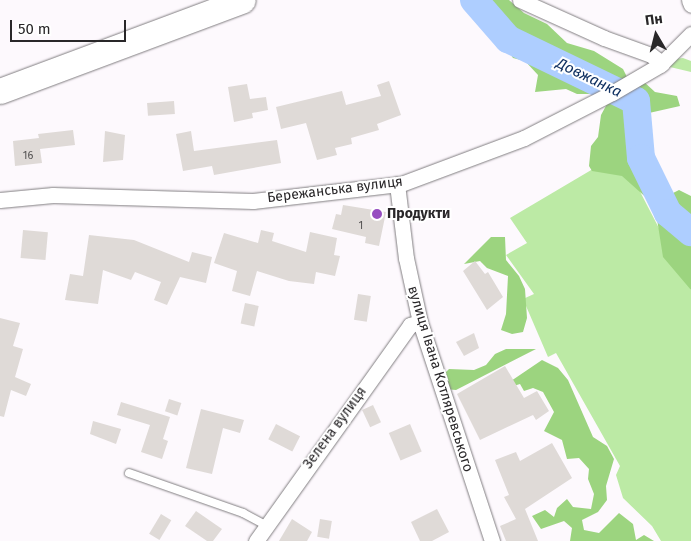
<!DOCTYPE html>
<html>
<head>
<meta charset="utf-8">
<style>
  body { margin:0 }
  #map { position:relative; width:691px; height:541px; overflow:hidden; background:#fdf9fd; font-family:"Fira Sans",sans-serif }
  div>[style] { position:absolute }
  .green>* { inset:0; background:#bceaa5 }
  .forest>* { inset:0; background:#9cd47f }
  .river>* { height:28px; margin:-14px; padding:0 14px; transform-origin:14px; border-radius:14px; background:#aeceff }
  .building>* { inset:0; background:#dfdad7; transform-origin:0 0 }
  .roads { filter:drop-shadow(0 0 1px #817e81) drop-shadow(0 0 1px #817e81) }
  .service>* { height:8px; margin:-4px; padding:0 4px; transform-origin:4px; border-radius:4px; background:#fff }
  .minor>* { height:15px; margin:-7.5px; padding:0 7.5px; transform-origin:7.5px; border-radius:7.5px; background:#fff }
  .trunk>* { height:25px; margin:-12.5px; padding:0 12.5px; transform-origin:12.5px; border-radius:12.5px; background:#fff }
  .dots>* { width:14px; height:14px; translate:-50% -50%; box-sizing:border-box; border:2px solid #fff; border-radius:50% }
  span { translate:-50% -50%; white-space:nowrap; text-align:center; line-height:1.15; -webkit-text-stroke:4px #fff; paint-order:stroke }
  .number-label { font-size:11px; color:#565454 }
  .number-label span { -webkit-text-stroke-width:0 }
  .street-label { font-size:14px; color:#292729 }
  .poi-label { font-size:14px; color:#292729; font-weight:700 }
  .left { translate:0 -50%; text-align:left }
  .water-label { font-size:15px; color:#103162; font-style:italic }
  .north { position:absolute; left:631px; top:10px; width:50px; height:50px; -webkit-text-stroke:4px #fff; paint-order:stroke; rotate:352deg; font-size:14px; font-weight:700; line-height:20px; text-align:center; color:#292729 }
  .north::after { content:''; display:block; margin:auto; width:18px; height:22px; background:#292729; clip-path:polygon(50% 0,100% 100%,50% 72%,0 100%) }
  .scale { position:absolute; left:10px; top:20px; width:116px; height:22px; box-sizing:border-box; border:2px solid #292729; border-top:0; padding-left:6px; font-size:15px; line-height:18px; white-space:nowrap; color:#292729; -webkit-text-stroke:4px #fff; paint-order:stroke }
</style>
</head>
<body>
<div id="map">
  <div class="green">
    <i style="clip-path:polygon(683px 58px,691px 61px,691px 72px,670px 67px,675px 59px)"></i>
    <i style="clip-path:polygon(598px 166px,634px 180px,691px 290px,691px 541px,661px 541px,652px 526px,623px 498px,616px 475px,620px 466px,556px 353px,548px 357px,523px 299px,534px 294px,506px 255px,527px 243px,510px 218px)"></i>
  </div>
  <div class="forest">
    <i style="clip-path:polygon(468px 0,509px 0,524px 13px,547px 24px,567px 43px,594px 51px,623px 69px,627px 77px,591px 94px,577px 94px,566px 89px,535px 92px,538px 75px,525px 61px,513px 58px,507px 49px,509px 33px,504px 26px,486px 23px)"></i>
    <i style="clip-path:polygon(643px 81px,655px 92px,677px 96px,680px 106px,649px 113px,648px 128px,636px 145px,648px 158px,665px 197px,679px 190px,691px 196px,691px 290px,663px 257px,657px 219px,650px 201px,622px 176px,592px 171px,589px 166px,591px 146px,598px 137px,601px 115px,607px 104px,615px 98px,633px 94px)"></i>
    <i style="clip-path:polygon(491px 237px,505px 237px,506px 260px,519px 276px,525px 289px,527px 318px,523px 332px,512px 334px,501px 330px,506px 314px,508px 276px,487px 268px,480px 261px,464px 264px)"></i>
    <i style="clip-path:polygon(506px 349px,536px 349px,456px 390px,444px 389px,441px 377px,449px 369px,474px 370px,486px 365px,495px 354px)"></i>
    <i style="clip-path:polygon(542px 360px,558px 368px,568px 380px,593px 437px,607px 446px,614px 459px,606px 486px,607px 500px,598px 512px,582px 520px,584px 530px,599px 533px,619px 513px,633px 524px,636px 540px,644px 535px,654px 541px,570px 541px,572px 528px,564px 521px,541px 529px,532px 516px,545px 510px,554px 517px,557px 508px,567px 499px,573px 507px,591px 509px,594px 494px,588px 479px,589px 469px,579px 458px,567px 459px,562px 440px,544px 431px,554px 412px,543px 392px,533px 388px,524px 391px,520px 384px,507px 388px,511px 381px)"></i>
  </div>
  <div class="river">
    <i style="left:474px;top:0;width:52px;rotate:48.9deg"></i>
    <i style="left:508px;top:39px;width:142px;rotate:25.8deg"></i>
    <i style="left:636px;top:101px;width:57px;rotate:85deg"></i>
    <i style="left:641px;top:158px;width:61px;rotate:63.9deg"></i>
    <i style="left:668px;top:213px;width:30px;rotate:40deg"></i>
  </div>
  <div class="building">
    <i style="clip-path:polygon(389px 81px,401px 115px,377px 124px,379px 130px,351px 138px,352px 144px,335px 148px,337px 155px,317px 160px,306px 123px,281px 129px,276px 107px,342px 91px,346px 105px,381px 96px,377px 85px)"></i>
    <i style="clip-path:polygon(247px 84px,250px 99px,266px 97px,268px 110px,252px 113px,253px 118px,234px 122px,228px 87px)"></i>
    <i style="left:174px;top:101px;width:13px;height:27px;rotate:86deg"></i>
    <i style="clip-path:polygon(73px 130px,75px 145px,40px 149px,42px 163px,15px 166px,13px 141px,39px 138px,38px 134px)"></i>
    <i style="clip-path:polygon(105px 131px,125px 135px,123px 160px,103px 162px)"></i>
    <i style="clip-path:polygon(191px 131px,194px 151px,277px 140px,281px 163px,214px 175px,212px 166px,183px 171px,176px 134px)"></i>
    <i style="clip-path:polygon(343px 205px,386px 212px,379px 246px,365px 243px,366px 237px,332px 229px,336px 214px,341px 215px)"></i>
    <i style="left:23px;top:230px;width:25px;height:28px;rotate:5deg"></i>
    <i style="clip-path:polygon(261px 230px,274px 233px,272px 241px,306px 252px,310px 232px,337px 238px,334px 255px,340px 256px,335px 276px,316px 272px,314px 284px,289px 281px,257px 271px,250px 296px,232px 291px,237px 271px,214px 263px,224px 233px,258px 243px)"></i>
    <i style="clip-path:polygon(89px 235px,134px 240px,189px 262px,192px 252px,212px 257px,206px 283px,180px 277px,167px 305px,154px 300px,161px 282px,135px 272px,131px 280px,103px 270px,98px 304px,65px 300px,70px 274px,83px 276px)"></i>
    <i style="clip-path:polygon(475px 261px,485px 274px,488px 272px,503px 297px,487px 310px,463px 271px)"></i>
    <i style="left:358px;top:294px;width:13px;height:26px;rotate:9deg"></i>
    <i style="left:245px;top:303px;width:14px;height:21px;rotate:12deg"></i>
    <i style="clip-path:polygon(0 318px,20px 323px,13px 346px,23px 349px,15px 377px,31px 384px,26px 396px,11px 390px,4px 417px,0 416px)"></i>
    <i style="clip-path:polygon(474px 333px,479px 348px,464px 356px,456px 342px)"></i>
    <i style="clip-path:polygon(505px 366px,524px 398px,537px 391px,549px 411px,536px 420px,533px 415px,480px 440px,457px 394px)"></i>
    <i style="left:169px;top:399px;width:13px;height:13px;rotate:18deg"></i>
    <i style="clip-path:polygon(121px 402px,170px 417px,163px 439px,168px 441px,162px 459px,141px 452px,150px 425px,117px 415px)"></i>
    <i style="left:373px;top:405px;width:19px;height:12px;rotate:65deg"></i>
    <i style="clip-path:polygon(201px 409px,244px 420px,240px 433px,223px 428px,212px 474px,186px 468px)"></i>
    <i style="clip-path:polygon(93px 421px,121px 429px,116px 444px,90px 434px)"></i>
    <i style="left:276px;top:424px;width:27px;height:17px;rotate:27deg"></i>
    <i style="left:410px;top:424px;width:30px;height:23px;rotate:67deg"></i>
    <i style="clip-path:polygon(552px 443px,572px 478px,525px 509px,538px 541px,506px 541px,500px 526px,516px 519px,504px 497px,509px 495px,495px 460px,516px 452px,520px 461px)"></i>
    <i style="clip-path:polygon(437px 509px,449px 532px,432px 541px,420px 541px,411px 522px)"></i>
    <i style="clip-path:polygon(196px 511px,222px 529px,213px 541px,207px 541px,185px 526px)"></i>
    <i style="left:161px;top:514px;width:12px;height:23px;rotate:31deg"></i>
    <i style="clip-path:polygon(292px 519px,312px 532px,307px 541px,279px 541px)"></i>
    <i style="left:320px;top:519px;width:12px;height:18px;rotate:9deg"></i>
  </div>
  <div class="roads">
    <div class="service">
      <i style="left:129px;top:473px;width:121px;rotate:19.3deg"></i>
      <i style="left:243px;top:513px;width:27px;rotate:28deg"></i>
    </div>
    <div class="minor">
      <i style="left:520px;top:0;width:92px;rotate:24.3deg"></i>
      <i style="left:604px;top:38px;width:50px;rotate:19.9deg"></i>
      <i style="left:651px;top:55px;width:14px;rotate:36deg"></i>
      <i style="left:689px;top:0;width:5px;rotate:68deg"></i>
      <i style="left:397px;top:184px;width:75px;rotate:83.1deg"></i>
      <i style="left:406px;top:258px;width:66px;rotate:77.7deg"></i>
      <i style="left:420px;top:322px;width:231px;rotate:71.8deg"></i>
      <i style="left:0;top:200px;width:53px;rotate:-5.4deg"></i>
      <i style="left:53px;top:195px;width:200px;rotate:1.7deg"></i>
      <i style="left:253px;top:201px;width:149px;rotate:-6.6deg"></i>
      <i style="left:401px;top:184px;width:131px;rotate:-20.5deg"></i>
      <i style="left:524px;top:138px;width:99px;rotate:-27.1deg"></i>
      <i style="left:612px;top:93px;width:56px;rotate:-30.3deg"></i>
      <i style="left:660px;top:65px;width:44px;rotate:-45deg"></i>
      <i style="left:256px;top:541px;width:265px;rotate:-54.5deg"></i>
      <i style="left:410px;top:325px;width:10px;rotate:-17deg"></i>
    </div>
    <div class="trunk">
      <i style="left:0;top:91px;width:259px;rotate:-20.5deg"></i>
    </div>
  </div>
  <div class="dots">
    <i style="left:377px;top:214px;background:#964dc0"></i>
  </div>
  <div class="number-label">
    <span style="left:28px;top:156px">16</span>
    <span style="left:361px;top:226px">1</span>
  </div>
  <div class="street-label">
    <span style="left:335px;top:190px;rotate:-7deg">Бережанська вулиця</span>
    <span style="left:440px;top:379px;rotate:73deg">вулиця Івана Котляревського</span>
    <span style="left:335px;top:428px;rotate:-54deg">Зелена вулиця</span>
  </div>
  <div class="poi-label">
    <span class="left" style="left:387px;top:214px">Продукти</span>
  </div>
  <div class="water-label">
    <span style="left:589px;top:78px;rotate:26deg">Довжанка</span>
  </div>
  <div class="north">Пн</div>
  <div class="scale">50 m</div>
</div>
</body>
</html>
